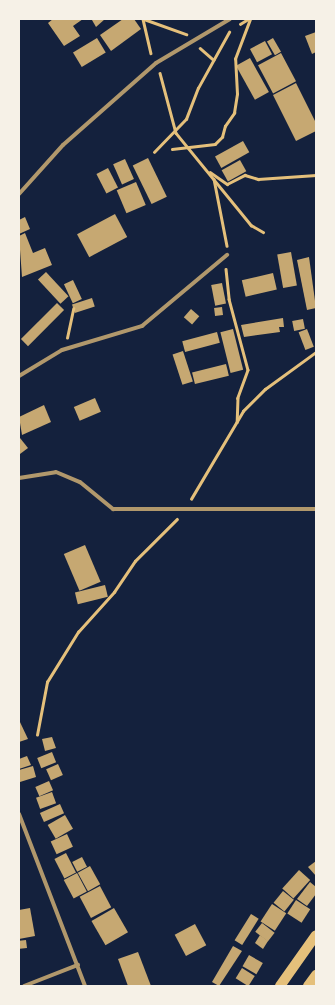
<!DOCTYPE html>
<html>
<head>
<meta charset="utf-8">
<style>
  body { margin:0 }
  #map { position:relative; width:335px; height:1005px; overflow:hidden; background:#14213d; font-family:Figtree,sans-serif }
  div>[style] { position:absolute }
  .building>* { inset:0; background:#c6a872; transform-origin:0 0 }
  .path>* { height:2.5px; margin:-1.25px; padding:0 1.25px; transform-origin:1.25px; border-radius:1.25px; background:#e5c07b }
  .minor>* { height:4px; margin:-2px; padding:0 2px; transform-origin:2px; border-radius:2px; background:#b1986c }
  .primary>* { height:10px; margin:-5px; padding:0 5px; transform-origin:5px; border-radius:5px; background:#e5c07b }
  span { translate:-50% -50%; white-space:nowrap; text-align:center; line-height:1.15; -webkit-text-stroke:4px #f6f1e7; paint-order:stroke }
  .frame { position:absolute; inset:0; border:20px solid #f6f1e7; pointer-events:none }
</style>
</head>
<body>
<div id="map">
  <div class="building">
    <i style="clip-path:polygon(53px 19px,83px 19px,73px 26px,80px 36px,64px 46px,48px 23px)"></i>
    <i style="clip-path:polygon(105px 19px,96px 27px,92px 20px,94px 19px)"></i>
    <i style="clip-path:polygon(123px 19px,134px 19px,141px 29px,111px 51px,100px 35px)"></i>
    <i style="clip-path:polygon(316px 32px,316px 52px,312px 54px,305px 36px)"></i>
    <i style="left:97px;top:38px;width:17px;height:28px;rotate:59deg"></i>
    <i style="left:273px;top:38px;width:16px;height:7px;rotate:60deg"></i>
    <i style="left:265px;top:41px;width:15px;height:17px;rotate:62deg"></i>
    <i style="left:281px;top:53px;width:32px;height:26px;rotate:62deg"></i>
    <i style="left:250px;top:58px;width:39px;height:16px;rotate:61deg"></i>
    <i style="clip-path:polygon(296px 83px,316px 123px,316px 131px,296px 141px,273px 95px)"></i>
    <i style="left:243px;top:141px;width:13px;height:32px;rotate:61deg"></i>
    <i style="left:148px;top:158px;width:43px;height:17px;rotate:64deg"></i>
    <i style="left:125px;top:159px;width:22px;height:13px;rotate:66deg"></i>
    <i style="left:240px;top:160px;width:13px;height:21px;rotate:61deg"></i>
    <i style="left:108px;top:168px;width:22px;height:13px;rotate:63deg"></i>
    <i style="left:136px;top:182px;width:25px;height:21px;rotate:67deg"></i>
    <i style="left:115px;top:214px;width:26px;height:43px;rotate:62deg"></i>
    <i style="clip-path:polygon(25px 217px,30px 229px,19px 234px,19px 220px)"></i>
    <i style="clip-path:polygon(25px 233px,33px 253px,45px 248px,52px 265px,22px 277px,19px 236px)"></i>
    <i style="left:291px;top:252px;width:34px;height:14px;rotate:80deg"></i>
    <i style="clip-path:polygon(309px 257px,316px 308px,307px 310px,297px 260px)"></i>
    <i style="left:46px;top:272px;width:33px;height:11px;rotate:47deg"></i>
    <i style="left:273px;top:273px;width:17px;height:32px;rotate:77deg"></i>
    <i style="left:73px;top:280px;width:21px;height:10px;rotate:65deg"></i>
    <i style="left:222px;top:283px;width:21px;height:11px;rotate:79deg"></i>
    <i style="left:92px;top:298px;width:9px;height:21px;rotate:72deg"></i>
    <i style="left:57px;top:303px;width:10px;height:51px;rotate:45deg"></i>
    <i style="left:222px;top:307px;width:8px;height:8px;rotate:83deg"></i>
    <i style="left:191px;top:309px;width:11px;height:11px;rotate:41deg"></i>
    <i style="clip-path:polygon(283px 318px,284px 327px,279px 327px,280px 332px,244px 337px,241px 325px)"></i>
    <i style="left:303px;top:319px;width:10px;height:11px;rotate:79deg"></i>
    <i style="left:233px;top:329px;width:42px;height:13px;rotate:76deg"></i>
    <i style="left:307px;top:329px;width:19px;height:9px;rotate:69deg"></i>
    <i style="left:217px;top:332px;width:11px;height:36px;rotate:75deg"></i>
    <i style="left:183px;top:351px;width:32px;height:11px;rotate:72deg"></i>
    <i style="left:226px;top:364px;width:12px;height:35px;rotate:76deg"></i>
    <i style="left:95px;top:398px;width:15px;height:23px;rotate:67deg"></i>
    <i style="clip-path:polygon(44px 405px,51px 422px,22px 435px,19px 417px)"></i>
    <i style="clip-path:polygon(20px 438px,28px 448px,20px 454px,19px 453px)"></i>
    <i style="left:85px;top:545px;width:40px;height:23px;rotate:67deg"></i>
    <i style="left:105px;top:585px;width:12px;height:31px;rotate:76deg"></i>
    <i style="clip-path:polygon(19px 720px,28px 739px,19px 742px)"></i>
    <i style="clip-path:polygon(52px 737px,56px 748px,45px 751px,42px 739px)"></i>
    <i style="left:52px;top:752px;width:11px;height:16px;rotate:68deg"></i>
    <i style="clip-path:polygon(27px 756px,31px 765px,19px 769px,19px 759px)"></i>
    <i style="left:58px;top:764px;width:12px;height:13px;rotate:66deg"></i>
    <i style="clip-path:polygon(33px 766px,36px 777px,20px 782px,19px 770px)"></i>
    <i style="left:49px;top:781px;width:10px;height:15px;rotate:66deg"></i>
    <i style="left:52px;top:792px;width:12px;height:17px;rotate:70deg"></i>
    <i style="left:60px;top:804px;width:10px;height:22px;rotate:66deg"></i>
    <i style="left:65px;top:815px;width:16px;height:20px;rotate:60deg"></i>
    <i style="left:67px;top:834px;width:14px;height:18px;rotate:65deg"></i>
    <i style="left:66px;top:853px;width:22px;height:13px;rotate:63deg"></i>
    <i style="left:82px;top:857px;width:11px;height:11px;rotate:63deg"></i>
    <i style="clip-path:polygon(316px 861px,316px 876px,308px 867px)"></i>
    <i style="left:90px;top:866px;width:21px;height:14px;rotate:61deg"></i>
    <i style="left:299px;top:870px;width:15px;height:25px;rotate:42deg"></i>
    <i style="left:77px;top:873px;width:21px;height:15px;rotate:62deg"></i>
    <i style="clip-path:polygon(310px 882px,316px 887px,316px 894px,307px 906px,297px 899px)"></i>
    <i style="left:100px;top:886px;width:24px;height:23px;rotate:62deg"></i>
    <i style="left:283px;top:891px;width:14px;height:15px;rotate:39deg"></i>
    <i style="left:296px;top:900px;width:17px;height:16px;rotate:33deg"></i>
    <i style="left:272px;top:904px;width:17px;height:21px;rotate:33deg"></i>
    <i style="clip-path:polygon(30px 908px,35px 936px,19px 939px,19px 910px)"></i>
    <i style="left:114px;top:908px;width:28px;height:26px;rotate:60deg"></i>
    <i style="left:251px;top:914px;width:9px;height:31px;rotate:32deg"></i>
    <i style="left:262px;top:923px;width:16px;height:11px;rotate:38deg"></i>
    <i style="left:195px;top:924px;width:24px;height:23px;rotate:62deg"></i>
    <i style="clip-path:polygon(260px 935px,268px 941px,263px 949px,255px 943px)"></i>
    <i style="left:26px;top:940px;width:8px;height:7px;rotate:83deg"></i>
    <i style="clip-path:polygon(233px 946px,242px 951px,219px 986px,212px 982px)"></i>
    <i style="clip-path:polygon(138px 952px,151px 986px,128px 986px,118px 959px)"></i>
    <i style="left:249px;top:955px;width:16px;height:13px;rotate:30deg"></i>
    <i style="left:242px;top:968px;width:15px;height:12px;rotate:32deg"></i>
  </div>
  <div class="path">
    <i style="left:143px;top:19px;width:35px;rotate:77deg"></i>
    <i style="left:144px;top:19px;width:45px;rotate:19.7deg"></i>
    <i style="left:240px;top:24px;width:9px;rotate:-32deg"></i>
    <i style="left:200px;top:48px;width:18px;rotate:41deg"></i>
    <i style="left:160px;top:73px;width:62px;rotate:75.1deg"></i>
    <i style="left:176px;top:133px;width:119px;rotate:50.8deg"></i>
    <i style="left:251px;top:225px;width:14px;rotate:30deg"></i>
    <i style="left:172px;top:149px;width:43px;rotate:-6.6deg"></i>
    <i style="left:215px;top:144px;width:10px;rotate:-45deg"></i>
    <i style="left:222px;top:137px;width:11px;rotate:-75deg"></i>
    <i style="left:225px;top:126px;width:16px;rotate:-55deg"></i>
    <i style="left:234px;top:113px;width:19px;rotate:-81deg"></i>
    <i style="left:237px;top:94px;width:35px;rotate:-93deg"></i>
    <i style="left:235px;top:59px;width:43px;rotate:-69.4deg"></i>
    <i style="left:154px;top:152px;width:46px;rotate:-45.9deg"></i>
    <i style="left:186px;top:119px;width:33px;rotate:-69deg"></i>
    <i style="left:198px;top:88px;width:64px;rotate:-61deg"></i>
    <i style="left:210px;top:172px;width:21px;rotate:35deg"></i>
    <i style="left:227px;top:184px;width:20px;rotate:-27deg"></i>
    <i style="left:245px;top:175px;width:14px;rotate:17deg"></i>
    <i style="left:258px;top:179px;width:58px;rotate:-3.9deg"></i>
    <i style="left:214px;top:179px;width:68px;rotate:79deg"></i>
    <i style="left:226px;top:269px;width:30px;rotate:84deg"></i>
    <i style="left:229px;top:299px;width:73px;rotate:75deg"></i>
    <i style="left:248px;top:370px;width:30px;rotate:110deg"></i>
    <i style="left:238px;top:398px;width:24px;rotate:92deg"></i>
    <i style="left:67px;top:338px;width:30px;rotate:-78deg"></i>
    <i style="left:191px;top:499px;width:102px;rotate:-59.4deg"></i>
    <i style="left:243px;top:411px;width:31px;rotate:-45deg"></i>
    <i style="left:265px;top:389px;width:63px;rotate:-36deg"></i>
    <i style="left:37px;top:735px;width:54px;rotate:-79.3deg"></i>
    <i style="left:47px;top:682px;width:59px;rotate:-58.2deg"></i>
    <i style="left:78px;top:632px;width:54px;rotate:-48deg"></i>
    <i style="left:114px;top:592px;width:37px;rotate:-56deg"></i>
    <i style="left:135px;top:561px;width:59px;rotate:-45deg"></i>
  </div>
  <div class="minor">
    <i style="left:19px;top:194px;width:66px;rotate:-48.1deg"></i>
    <i style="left:63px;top:145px;width:124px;rotate:-41.4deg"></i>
    <i style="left:156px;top:63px;width:86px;rotate:-30.7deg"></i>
    <i style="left:19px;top:376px;width:50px;rotate:-31.2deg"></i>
    <i style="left:62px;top:350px;width:84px;rotate:-16.7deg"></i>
    <i style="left:142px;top:326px;width:111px;rotate:-39.9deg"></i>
    <i style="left:19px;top:478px;width:37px;rotate:-9deg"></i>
    <i style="left:56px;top:472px;width:26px;rotate:23deg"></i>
    <i style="left:80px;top:482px;width:43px;rotate:39.3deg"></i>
    <i style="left:113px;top:509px;width:203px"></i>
    <i style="left:19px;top:814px;width:184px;rotate:69deg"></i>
    <i style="left:24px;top:986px;width:58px;rotate:-21.3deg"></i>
  </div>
  <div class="primary">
    <i style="left:280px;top:986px;width:62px;rotate:-54.8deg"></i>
    <i style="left:308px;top:986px;width:14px;rotate:-54deg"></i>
  </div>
  <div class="frame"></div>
</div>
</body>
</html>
